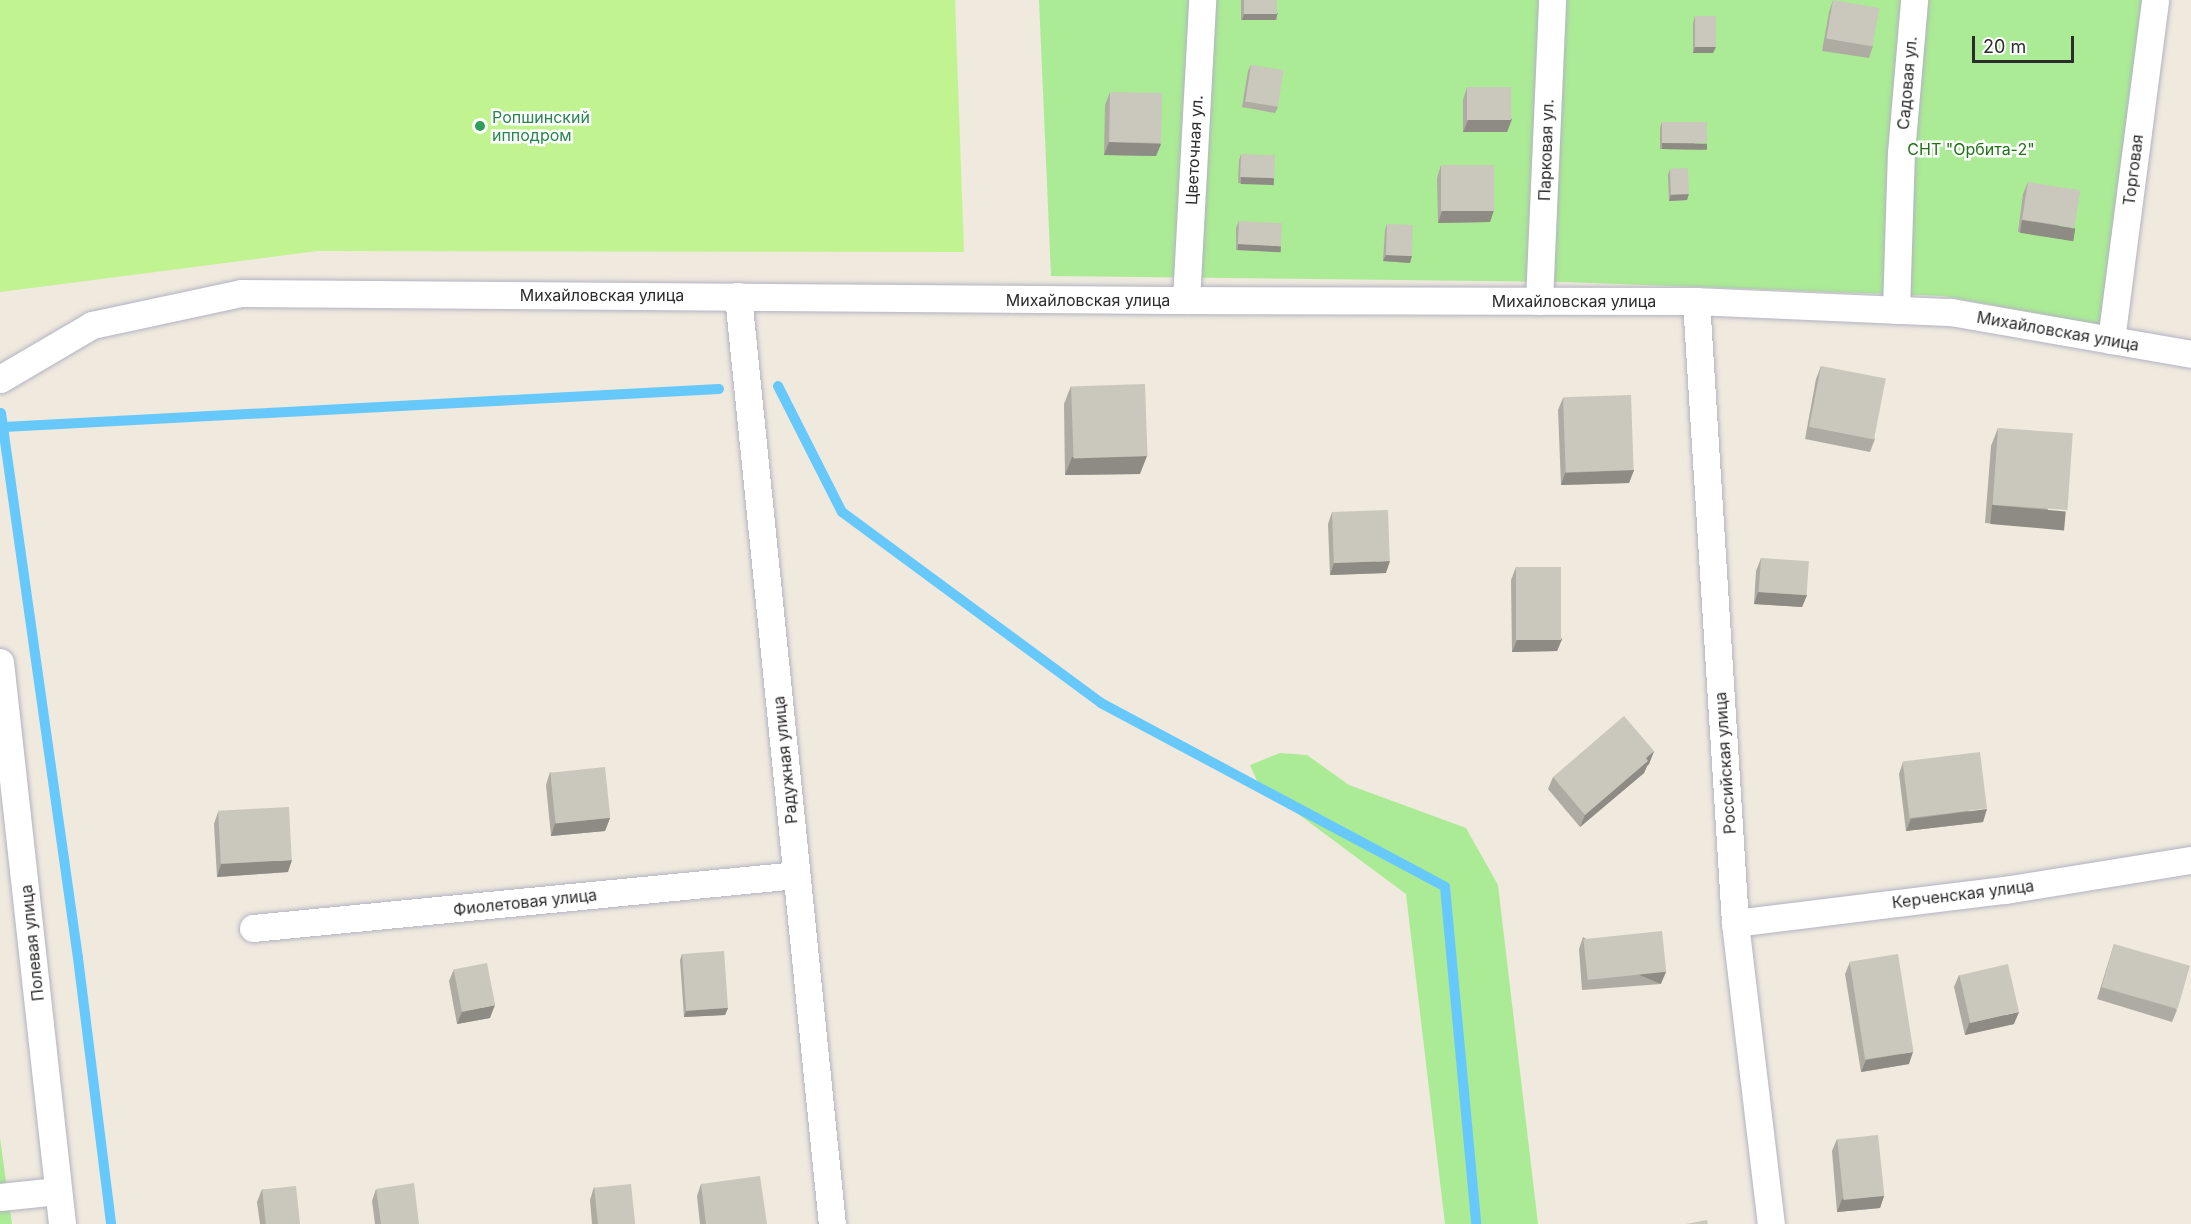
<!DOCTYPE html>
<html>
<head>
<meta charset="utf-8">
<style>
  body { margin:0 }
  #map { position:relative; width:2191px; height:1224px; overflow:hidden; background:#efe9de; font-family:Inter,sans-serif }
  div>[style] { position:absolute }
  .green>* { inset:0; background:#abeb95 }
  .pitch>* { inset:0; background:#c1f390 }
  .stream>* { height:10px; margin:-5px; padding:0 5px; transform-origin:5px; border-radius:5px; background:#67c8fb }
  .roads { filter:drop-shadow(0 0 2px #b2b3c1) drop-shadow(0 0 2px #b2b3c1) }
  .minor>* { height:27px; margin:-13.5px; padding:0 13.5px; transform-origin:13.5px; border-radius:13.5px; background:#fff }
  .wall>* { inset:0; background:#aeaba2; transform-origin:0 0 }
  .shaded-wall>* { inset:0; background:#8d8b84; transform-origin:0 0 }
  .building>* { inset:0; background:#cac7bc; transform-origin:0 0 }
  .dots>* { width:16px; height:16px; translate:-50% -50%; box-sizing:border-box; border:3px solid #fff; border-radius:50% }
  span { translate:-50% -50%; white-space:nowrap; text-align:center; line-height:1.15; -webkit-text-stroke:5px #fff; paint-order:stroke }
  .street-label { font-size:16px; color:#2c2c2c }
  .leisure-label { font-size:16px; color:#27864d }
  .left { translate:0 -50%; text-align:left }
  .park-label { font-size:16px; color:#1f7313 }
  .scale { position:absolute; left:1972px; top:36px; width:102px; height:27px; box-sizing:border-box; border:3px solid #2c2c2c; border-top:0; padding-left:8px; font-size:18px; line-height:21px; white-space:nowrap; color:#2c2c2c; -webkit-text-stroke:4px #fff; paint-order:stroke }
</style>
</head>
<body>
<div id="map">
  <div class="green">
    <i style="clip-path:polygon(1039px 0,2142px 0,2101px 325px,1943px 296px,1564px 282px,1051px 276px)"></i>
    <i style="clip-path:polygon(1280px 753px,1307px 755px,1349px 785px,1466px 828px,1498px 885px,1538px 1224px,1445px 1224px,1406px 894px,1259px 785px,1250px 765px)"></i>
    <i style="clip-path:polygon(0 1138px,12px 1224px,0 1224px)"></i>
  </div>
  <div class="pitch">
    <i style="clip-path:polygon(0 0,955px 0,964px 252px,317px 251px,0 292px)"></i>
  </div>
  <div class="stream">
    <i style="left:778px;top:386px;width:141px;rotate:63.1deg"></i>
    <i style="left:842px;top:512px;width:322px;rotate:36.4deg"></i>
    <i style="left:1101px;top:703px;width:390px;rotate:28.1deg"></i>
    <i style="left:1445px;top:887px;width:338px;rotate:84.7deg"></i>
    <i style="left:1px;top:413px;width:550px;rotate:81.96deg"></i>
    <i style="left:78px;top:958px;width:268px;rotate:82.9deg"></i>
    <i style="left:4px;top:427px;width:716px;rotate:-3.04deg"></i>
  </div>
  <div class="roads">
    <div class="minor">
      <i style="left:738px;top:296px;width:933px;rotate:84.22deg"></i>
      <i style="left:1186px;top:300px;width:300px;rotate:-86.9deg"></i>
      <i style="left:1539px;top:301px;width:301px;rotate:-87.5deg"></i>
      <i style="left:1696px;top:301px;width:623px;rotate:86.41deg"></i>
      <i style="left:1735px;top:923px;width:303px;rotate:83.2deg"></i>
      <i style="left:1896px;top:310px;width:157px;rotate:-88.2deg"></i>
      <i style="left:1901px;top:153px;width:154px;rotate:-85.1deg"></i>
      <i style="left:2111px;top:340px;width:343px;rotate:-82.6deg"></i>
      <i style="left:0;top:379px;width:107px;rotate:-30.4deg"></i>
      <i style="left:92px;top:325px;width:152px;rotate:-12.1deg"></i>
      <i style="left:241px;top:293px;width:931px;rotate:0.43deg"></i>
      <i style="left:1172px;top:300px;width:524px;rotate:0.11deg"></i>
      <i style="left:1696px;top:301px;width:255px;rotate:2.5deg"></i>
      <i style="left:1951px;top:312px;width:244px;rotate:9.9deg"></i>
      <i style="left:0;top:662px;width:565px;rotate:83.7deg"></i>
      <i style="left:1735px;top:923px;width:272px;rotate:-7deg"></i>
      <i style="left:2005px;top:890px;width:188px;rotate:-9.2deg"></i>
      <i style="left:253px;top:928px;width:546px;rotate:-5.57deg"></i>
      <i style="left:0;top:1197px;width:58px;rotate:-5.9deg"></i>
    </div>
  </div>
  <div class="wall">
    <i style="left:1241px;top:0;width:36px;height:20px"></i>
    <i style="clip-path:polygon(1833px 0,1873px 46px,1869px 58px,1822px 51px,1829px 12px)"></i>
    <i style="clip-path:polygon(1695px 16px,1713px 53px,1693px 53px,1693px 23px)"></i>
    <i style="clip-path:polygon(1251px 65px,1278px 107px,1275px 113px,1242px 107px,1248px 71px)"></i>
    <i style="clip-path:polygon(1467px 87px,1512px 119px,1507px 132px,1463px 132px,1463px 100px)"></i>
    <i style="clip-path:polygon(1110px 92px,1161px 144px,1156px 156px,1104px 155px,1105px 105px)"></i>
    <i style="clip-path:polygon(1662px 122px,1704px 150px,1660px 149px,1660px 128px)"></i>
    <i style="clip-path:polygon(1241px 154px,1274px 178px,1272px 184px,1238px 183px,1239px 160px)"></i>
    <i style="clip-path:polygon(1441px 165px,1494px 210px,1490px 222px,1438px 223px,1437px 178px)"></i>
    <i style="clip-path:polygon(1670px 169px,1687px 200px,1669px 201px,1668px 175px)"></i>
    <i style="clip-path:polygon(2028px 182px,2070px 240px,2018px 232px,2023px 194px)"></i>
    <i style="clip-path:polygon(1239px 221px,1279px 252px,1236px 250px,1236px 228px)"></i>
    <i style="clip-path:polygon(1387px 224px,1410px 263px,1383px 261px,1385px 230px)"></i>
    <i style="clip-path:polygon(1821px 366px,1875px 439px,1870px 452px,1805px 439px,1816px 379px)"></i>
    <i style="clip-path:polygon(1071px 386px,1140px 474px,1065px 475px,1064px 404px)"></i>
    <i style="clip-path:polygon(1563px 398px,1634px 470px,1629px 483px,1561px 485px,1558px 410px)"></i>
    <i style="clip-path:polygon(1998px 428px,2060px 529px,1985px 523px,1991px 446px)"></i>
    <i style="clip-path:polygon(1332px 512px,1386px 573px,1330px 575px,1328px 524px)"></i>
    <i style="clip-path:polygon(1761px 558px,1807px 595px,1802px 607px,1754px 604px,1756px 571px)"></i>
    <i style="clip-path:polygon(1516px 567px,1562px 639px,1557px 651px,1512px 652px,1511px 580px)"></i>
    <i style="clip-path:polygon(1654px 751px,1649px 764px,1647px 766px,1644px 773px,1580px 827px,1548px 789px,1553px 777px)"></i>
    <i style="clip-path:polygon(1903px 762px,1983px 822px,1906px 831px,1899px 774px)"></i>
    <i style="clip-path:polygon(550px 772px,610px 818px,605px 831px,551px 836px,546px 785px)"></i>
    <i style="clip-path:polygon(218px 812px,288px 872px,217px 877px,214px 824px)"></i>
    <i style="clip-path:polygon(1583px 937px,1661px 984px,1582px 990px,1579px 949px)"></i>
    <i style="clip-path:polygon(2114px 944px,2177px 1010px,2172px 1022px,2097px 999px)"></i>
    <i style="clip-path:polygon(682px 954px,728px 1008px,725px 1015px,684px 1017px,680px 960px)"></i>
    <i style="clip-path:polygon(1850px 962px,1909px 1064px,1861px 1072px,1845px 974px)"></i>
    <i style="clip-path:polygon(454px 969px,490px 1018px,457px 1024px,449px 981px)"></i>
    <i style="clip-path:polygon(1959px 975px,2014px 1024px,1965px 1035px,1954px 987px)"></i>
    <i style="clip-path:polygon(1837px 1139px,1884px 1196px,1880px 1208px,1837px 1212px,1832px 1151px)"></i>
    <i style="clip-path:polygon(701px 1184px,767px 1224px,700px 1224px,697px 1196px)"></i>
    <i style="clip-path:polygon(594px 1187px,635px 1224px,592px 1224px,590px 1200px)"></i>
    <i style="clip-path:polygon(262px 1189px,300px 1224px,260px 1224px,257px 1202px)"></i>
    <i style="clip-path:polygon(376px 1189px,419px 1224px,375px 1224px,372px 1201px)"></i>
  </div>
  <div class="shaded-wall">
    <i style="clip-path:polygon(1278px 13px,1275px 20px,1242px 20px,1244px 14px)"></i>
    <i style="clip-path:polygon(1695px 47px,1716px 47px,1713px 53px,1693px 53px)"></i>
    <i style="clip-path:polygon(1512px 119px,1507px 132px,1463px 132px,1468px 120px)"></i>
    <i style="clip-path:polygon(1109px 142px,1161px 144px,1156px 156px,1104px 155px)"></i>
    <i style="left:1662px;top:143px;width:45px;height:6px;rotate:1deg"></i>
    <i style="left:1241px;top:177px;width:33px;height:7px;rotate:2deg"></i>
    <i style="clip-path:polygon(1689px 194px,1687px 200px,1669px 201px,1671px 195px)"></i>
    <i style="clip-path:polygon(1494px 210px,1490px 222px,1438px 223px,1442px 211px)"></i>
    <i style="left:2022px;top:220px;width:54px;height:13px;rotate:9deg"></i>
    <i style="left:1238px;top:244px;width:43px;height:6px;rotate:3deg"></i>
    <i style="clip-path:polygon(1386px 255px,1412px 256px,1410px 263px,1383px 261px)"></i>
    <i style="clip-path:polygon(1147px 456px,1140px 474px,1065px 475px,1072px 457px)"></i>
    <i style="clip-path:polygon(1634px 470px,1629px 483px,1561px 485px,1565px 473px)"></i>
    <i style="left:1992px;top:505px;width:74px;height:19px;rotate:5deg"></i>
    <i style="clip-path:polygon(1390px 561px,1386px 573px,1330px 575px,1334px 563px)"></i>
    <i style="clip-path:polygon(1758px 592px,1807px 595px,1802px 607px,1754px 604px)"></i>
    <i style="clip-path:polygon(1562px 639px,1557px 651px,1512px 652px,1517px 640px)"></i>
    <i style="clip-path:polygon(1654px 751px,1649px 764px,1647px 766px,1644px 773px,1580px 827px,1585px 815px)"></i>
    <i style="clip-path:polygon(1987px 809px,1983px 822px,1906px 831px,1911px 819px)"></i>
    <i style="clip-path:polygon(610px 818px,605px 831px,551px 836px,555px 823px)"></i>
    <i style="clip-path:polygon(292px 860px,288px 872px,217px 877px,221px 864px)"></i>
    <i style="left:1666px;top:972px;width:13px;height:79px;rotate:113deg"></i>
    <i style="clip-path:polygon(495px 1005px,490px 1018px,457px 1024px,462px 1012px)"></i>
    <i style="clip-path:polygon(728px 1008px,725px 1015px,684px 1017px,686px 1011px)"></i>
    <i style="clip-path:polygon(2019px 1012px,2014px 1024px,1965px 1035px,1969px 1023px)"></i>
    <i style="clip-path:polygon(1913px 1052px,1909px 1064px,1861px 1072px,1866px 1060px)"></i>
    <i style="clip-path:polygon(1884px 1196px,1880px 1208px,1837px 1212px,1842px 1199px)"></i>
  </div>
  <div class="building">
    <i style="left:1244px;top:0;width:33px;height:14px"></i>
    <i style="left:1833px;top:0;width:47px;height:39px;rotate:10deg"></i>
    <i style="left:1695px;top:16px;width:21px;height:31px"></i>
    <i style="left:1251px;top:65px;width:33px;height:37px;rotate:9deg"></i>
    <i style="left:1467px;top:87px;width:44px;height:33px"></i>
    <i style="left:1110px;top:92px;width:52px;height:50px;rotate:1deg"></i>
    <i style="left:1662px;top:122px;width:45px;height:21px"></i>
    <i style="left:1241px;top:154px;width:34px;height:23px;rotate:2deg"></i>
    <i style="left:1441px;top:165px;width:53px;height:46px"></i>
    <i style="left:1688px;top:168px;width:26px;height:18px;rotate:88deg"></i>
    <i style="left:2028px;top:182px;width:53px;height:38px;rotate:9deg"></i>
    <i style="left:1239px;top:221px;width:43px;height:23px;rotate:3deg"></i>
    <i style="left:1387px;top:224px;width:26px;height:31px;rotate:2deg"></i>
    <i style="left:1821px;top:366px;width:66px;height:62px;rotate:11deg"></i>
    <i style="left:1145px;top:384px;width:72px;height:74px;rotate:88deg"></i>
    <i style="left:1631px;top:395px;width:75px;height:68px;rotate:88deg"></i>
    <i style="left:1998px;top:428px;width:75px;height:77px;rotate:4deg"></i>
    <i style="left:1388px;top:510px;width:51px;height:56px;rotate:88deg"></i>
    <i style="left:1761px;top:558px;width:48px;height:34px;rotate:4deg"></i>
    <i style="left:1516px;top:567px;width:45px;height:73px"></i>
    <i style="clip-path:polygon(1624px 716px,1654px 751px,1646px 758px,1648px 761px,1585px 815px,1553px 777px)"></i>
    <i style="left:1980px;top:752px;width:57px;height:78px;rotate:83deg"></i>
    <i style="left:605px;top:767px;width:51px;height:55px;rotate:84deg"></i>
    <i style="left:289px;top:807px;width:53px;height:71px;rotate:87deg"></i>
    <i style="left:1662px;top:931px;width:41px;height:79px;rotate:84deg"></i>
    <i style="left:2114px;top:944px;width:79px;height:45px;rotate:16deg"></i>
    <i style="left:724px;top:951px;width:57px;height:42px;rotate:86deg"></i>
    <i style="left:1898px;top:954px;width:99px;height:49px;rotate:81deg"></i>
    <i style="left:487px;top:963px;width:43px;height:34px;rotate:79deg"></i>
    <i style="left:2008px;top:964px;width:49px;height:50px;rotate:77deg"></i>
    <i style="left:1878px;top:1135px;width:61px;height:41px;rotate:84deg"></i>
    <i style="clip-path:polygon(760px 1176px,767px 1224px,706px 1224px,701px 1184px)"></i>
    <i style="clip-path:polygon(414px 1183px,419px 1224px,381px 1224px,376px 1189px)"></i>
    <i style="left:631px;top:1184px;width:40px;height:37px;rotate:84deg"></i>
    <i style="left:296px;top:1186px;width:38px;height:34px;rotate:84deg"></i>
    <i style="clip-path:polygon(1707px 1220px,1708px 1224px,1686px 1224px)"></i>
  </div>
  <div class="dots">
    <i style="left:480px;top:126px;background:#2e9e5b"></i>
  </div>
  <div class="street-label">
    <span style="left:1907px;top:83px;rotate:-85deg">Садовая ул.</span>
    <span style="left:1194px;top:150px;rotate:-87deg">Цветочная ул.</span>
    <span style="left:1546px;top:150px;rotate:-88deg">Парковая ул.</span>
    <span style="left:2133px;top:170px;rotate:-83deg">Торговая</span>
    <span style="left:602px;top:295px">Михайловская улица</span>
    <span style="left:1088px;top:300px">Михайловская улица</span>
    <span style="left:1574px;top:301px">Михайловская улица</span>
    <span style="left:2058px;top:331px;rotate:10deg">Михайловская улица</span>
    <span style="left:785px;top:760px;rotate:-96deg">Радужная улица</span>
    <span style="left:1725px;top:763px;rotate:-94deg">Российская улица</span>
    <span style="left:1963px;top:894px;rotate:-7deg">Керченская улица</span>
    <span style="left:525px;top:902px;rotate:-6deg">Фиолетовая улица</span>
    <span style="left:32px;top:943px;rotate:-96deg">Полевая улица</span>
  </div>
  <div class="leisure-label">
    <span class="left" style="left:492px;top:126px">Ропшинский<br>ипподром</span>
  </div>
  <div class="park-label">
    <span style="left:1971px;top:149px">СНТ "Орбита-2"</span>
  </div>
  <div class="scale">20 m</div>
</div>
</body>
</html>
